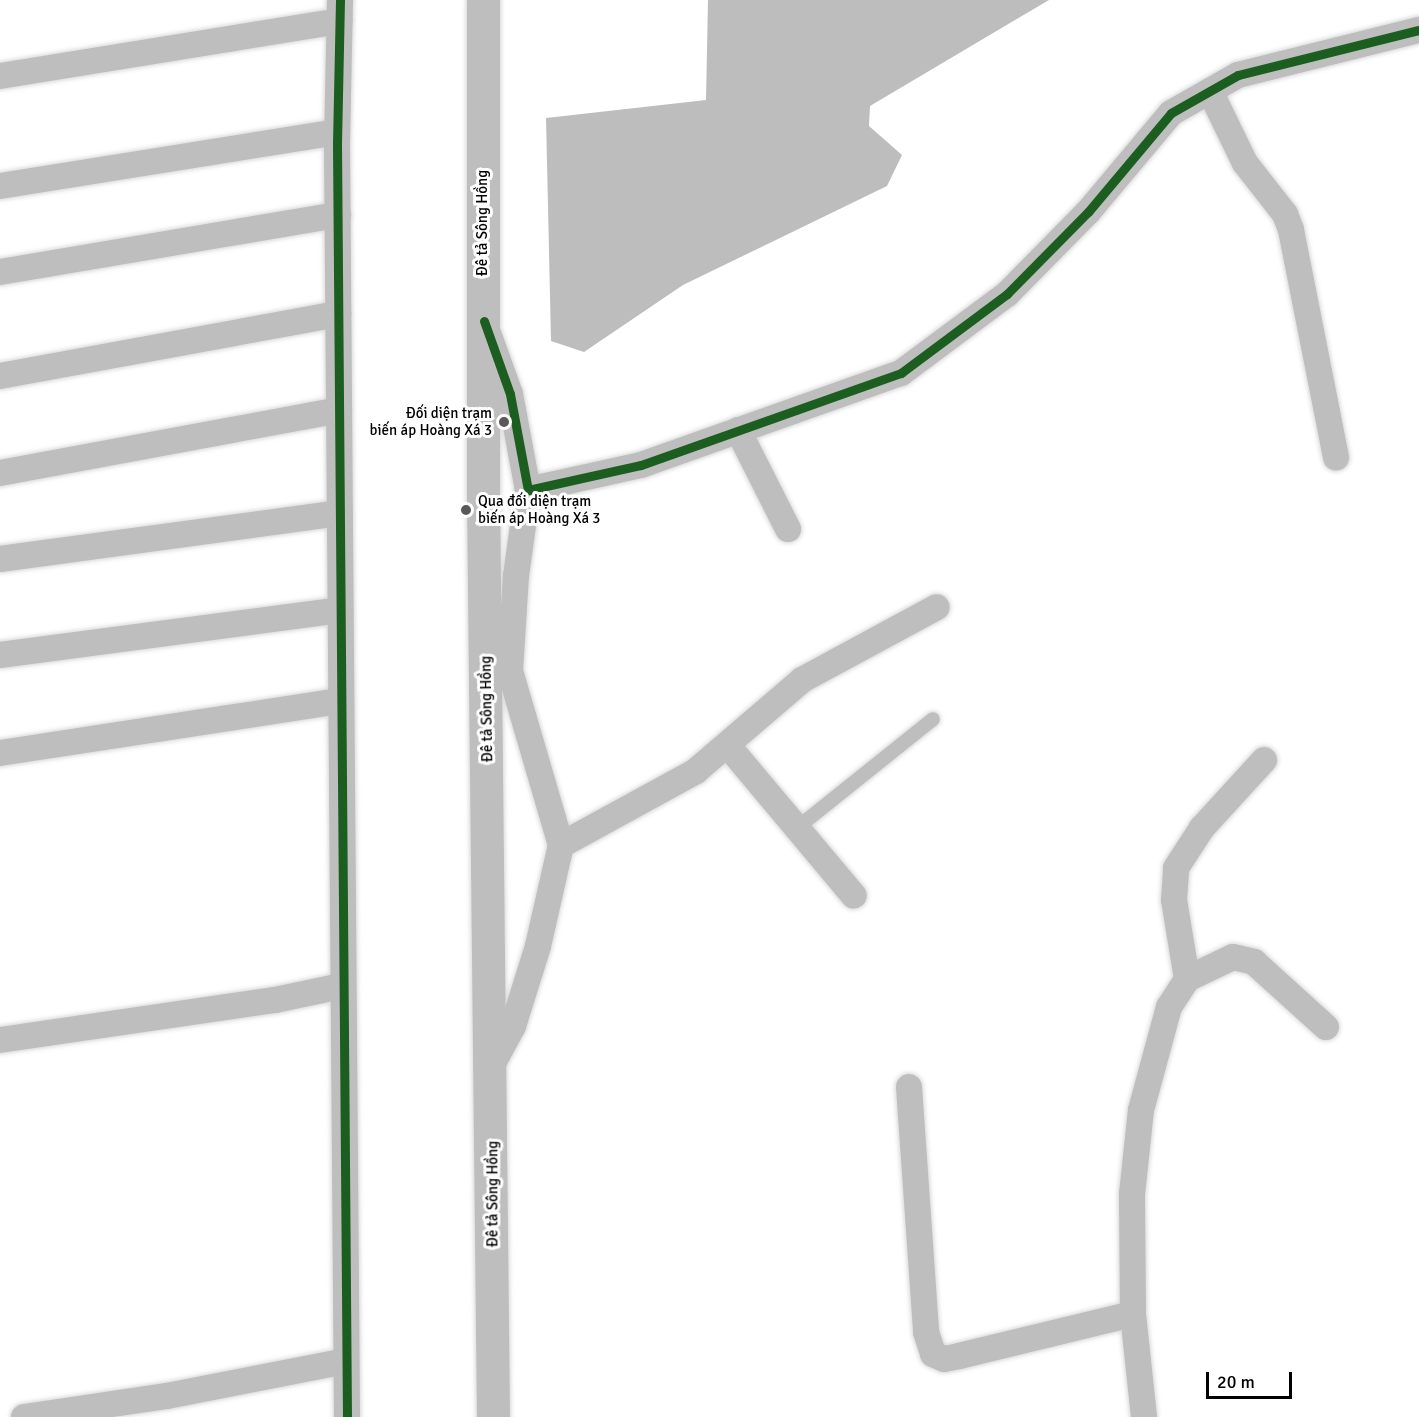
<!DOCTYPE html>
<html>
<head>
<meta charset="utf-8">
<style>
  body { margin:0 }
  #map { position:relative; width:1419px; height:1417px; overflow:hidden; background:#fff; font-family:Signika,sans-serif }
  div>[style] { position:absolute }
  .water>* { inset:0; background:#bdbdbd }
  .roads { filter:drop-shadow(0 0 2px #dbdbdb) drop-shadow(0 0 2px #dbdbdb) }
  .lane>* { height:14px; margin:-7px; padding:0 7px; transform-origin:7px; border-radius:7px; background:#bebebe }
  .street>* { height:26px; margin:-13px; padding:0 13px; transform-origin:13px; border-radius:13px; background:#bebebe }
  .primary>* { height:33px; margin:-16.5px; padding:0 16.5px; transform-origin:16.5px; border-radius:16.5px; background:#bebebe }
  .cycleway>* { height:9px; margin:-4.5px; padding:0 4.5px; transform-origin:4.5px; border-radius:4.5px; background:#1b5e20 }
  .dots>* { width:16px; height:16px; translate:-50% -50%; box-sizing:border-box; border:3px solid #fff; border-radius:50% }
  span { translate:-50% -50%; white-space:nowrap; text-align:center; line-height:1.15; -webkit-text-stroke:6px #fff; paint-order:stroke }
  .street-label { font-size:15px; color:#000 }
  .poi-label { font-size:15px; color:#000 }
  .right { translate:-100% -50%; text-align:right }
  .left { translate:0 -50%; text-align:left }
  .scale { position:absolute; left:1206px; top:1372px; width:86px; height:27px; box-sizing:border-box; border:3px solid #000; border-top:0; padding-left:8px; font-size:18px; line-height:21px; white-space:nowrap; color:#000; -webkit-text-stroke:4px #fff; paint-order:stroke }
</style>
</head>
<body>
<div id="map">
  <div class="water">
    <i style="clip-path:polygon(708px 0,1049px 0,870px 106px,869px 126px,902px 155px,887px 186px,683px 285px,584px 352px,551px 341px,546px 118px,706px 100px)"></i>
  </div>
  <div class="roads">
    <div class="lane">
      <i style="left:797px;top:828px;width:174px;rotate:-38.7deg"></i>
    </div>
    <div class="street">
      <i style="left:340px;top:0;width:144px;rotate:91.2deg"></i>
      <i style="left:337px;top:144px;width:1273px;rotate:89.55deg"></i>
      <i style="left:0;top:76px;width:344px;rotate:-9.2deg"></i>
      <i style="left:1210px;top:91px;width:80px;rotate:64.1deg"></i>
      <i style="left:1245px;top:163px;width:65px;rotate:51.9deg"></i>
      <i style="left:1285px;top:214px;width:17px;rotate:69deg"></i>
      <i style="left:1291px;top:230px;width:232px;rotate:78.8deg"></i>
      <i style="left:0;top:186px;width:341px;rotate:-9.1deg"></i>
      <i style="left:0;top:272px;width:343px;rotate:-9.6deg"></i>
      <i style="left:488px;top:333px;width:65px;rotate:70.2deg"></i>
      <i style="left:510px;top:394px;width:98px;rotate:79.4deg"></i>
      <i style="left:528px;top:490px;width:116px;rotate:-12.5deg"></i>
      <i style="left:641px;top:465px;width:276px;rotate:-19.5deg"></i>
      <i style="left:901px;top:373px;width:132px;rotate:-36.7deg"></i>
      <i style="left:1007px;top:294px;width:115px;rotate:-45.4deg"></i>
      <i style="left:1088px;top:212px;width:129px;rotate:-50deg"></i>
      <i style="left:1171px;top:113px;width:77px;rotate:-29.6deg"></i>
      <i style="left:1238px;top:75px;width:187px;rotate:-14deg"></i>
      <i style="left:0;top:376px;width:344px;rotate:-10.4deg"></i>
      <i style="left:738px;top:430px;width:111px;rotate:63.2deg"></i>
      <i style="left:0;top:473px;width:345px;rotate:-10.5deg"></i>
      <i style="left:0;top:559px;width:342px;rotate:-7.7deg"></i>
      <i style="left:0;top:655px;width:343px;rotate:-7.5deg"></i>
      <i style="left:510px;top:671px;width:181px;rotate:73.7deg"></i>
      <i style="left:486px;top:675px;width:24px;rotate:-9deg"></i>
      <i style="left:510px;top:671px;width:95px;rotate:-86.4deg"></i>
      <i style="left:516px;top:576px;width:87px;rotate:-82.1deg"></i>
      <i style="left:729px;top:747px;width:194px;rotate:50deg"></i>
      <i style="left:0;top:753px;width:344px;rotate:-8.7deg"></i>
      <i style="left:1187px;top:979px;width:51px;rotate:-25.6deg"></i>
      <i style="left:1233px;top:957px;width:22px;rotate:13deg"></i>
      <i style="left:1254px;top:962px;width:97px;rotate:42.1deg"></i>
      <i style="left:0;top:1040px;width:278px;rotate:-8.3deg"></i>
      <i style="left:275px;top:1000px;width:68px;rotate:-11.8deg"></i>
      <i style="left:492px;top:1065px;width:44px;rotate:-61.7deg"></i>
      <i style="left:513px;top:1026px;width:84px;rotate:-72.6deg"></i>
      <i style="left:538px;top:946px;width:104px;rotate:-77.2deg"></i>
      <i style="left:561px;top:845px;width:154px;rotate:-28.7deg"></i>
      <i style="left:696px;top:771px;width:140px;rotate:-40.6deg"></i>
      <i style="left:802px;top:680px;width:153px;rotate:-28.4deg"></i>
      <i style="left:909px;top:1087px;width:246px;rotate:86deg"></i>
      <i style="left:926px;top:1332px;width:23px;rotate:72deg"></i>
      <i style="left:933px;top:1354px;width:12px;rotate:24deg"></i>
      <i style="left:944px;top:1359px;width:15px;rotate:-11deg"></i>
      <i style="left:959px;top:1356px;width:179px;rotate:-13.6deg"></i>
      <i style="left:24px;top:1417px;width:145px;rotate:-8.4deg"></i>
      <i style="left:167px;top:1396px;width:181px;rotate:-11.1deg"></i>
      <i style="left:1144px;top:1417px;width:104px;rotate:-96.1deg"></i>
      <i style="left:1133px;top:1314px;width:120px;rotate:-90.5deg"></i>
      <i style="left:1132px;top:1194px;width:84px;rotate:-83.9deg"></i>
      <i style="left:1141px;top:1110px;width:107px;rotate:-74.8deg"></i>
      <i style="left:1169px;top:1007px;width:33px;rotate:-57deg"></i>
      <i style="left:1187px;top:979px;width:80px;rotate:-99.3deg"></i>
      <i style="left:1174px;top:900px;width:32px;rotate:-86deg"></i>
      <i style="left:1176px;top:868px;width:48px;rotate:-57deg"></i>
      <i style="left:1202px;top:828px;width:92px;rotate:-47.6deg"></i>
    </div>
    <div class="primary">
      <i style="left:483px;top:0;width:494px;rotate:90deg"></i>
      <i style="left:483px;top:494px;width:923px;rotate:89.38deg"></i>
    </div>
  </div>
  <div class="cycleway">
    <i style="left:340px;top:0;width:144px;rotate:91.2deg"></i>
    <i style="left:337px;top:144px;width:1273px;rotate:89.55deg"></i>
    <i style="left:484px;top:321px;width:77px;rotate:70.4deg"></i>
    <i style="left:510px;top:394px;width:98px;rotate:79.4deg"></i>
    <i style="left:528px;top:490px;width:116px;rotate:-12.5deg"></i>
    <i style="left:641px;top:465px;width:276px;rotate:-19.5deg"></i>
    <i style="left:901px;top:373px;width:132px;rotate:-36.7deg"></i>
    <i style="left:1007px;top:294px;width:115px;rotate:-45.4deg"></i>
    <i style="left:1088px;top:212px;width:129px;rotate:-50deg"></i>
    <i style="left:1171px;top:113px;width:77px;rotate:-29.6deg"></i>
    <i style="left:1238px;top:75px;width:187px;rotate:-14deg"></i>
  </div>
  <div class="dots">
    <i style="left:504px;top:422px;background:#595959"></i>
    <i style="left:466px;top:510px;background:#595959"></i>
  </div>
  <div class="street-label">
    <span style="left:483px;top:223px;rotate:-90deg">Đê tả Sông Hồng</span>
    <span style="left:487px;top:709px;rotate:-91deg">Đê tả Sông Hồng</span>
    <span style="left:493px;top:1194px;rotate:-90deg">Đê tả Sông Hồng</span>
  </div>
  <div class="poi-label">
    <span class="right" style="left:492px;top:422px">Đối diện trạm<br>biến áp Hoàng Xá 3</span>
    <span class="left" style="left:478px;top:510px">Qua đối diện trạm<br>biến áp Hoàng Xá 3</span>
  </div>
  <div class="scale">20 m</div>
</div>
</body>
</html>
